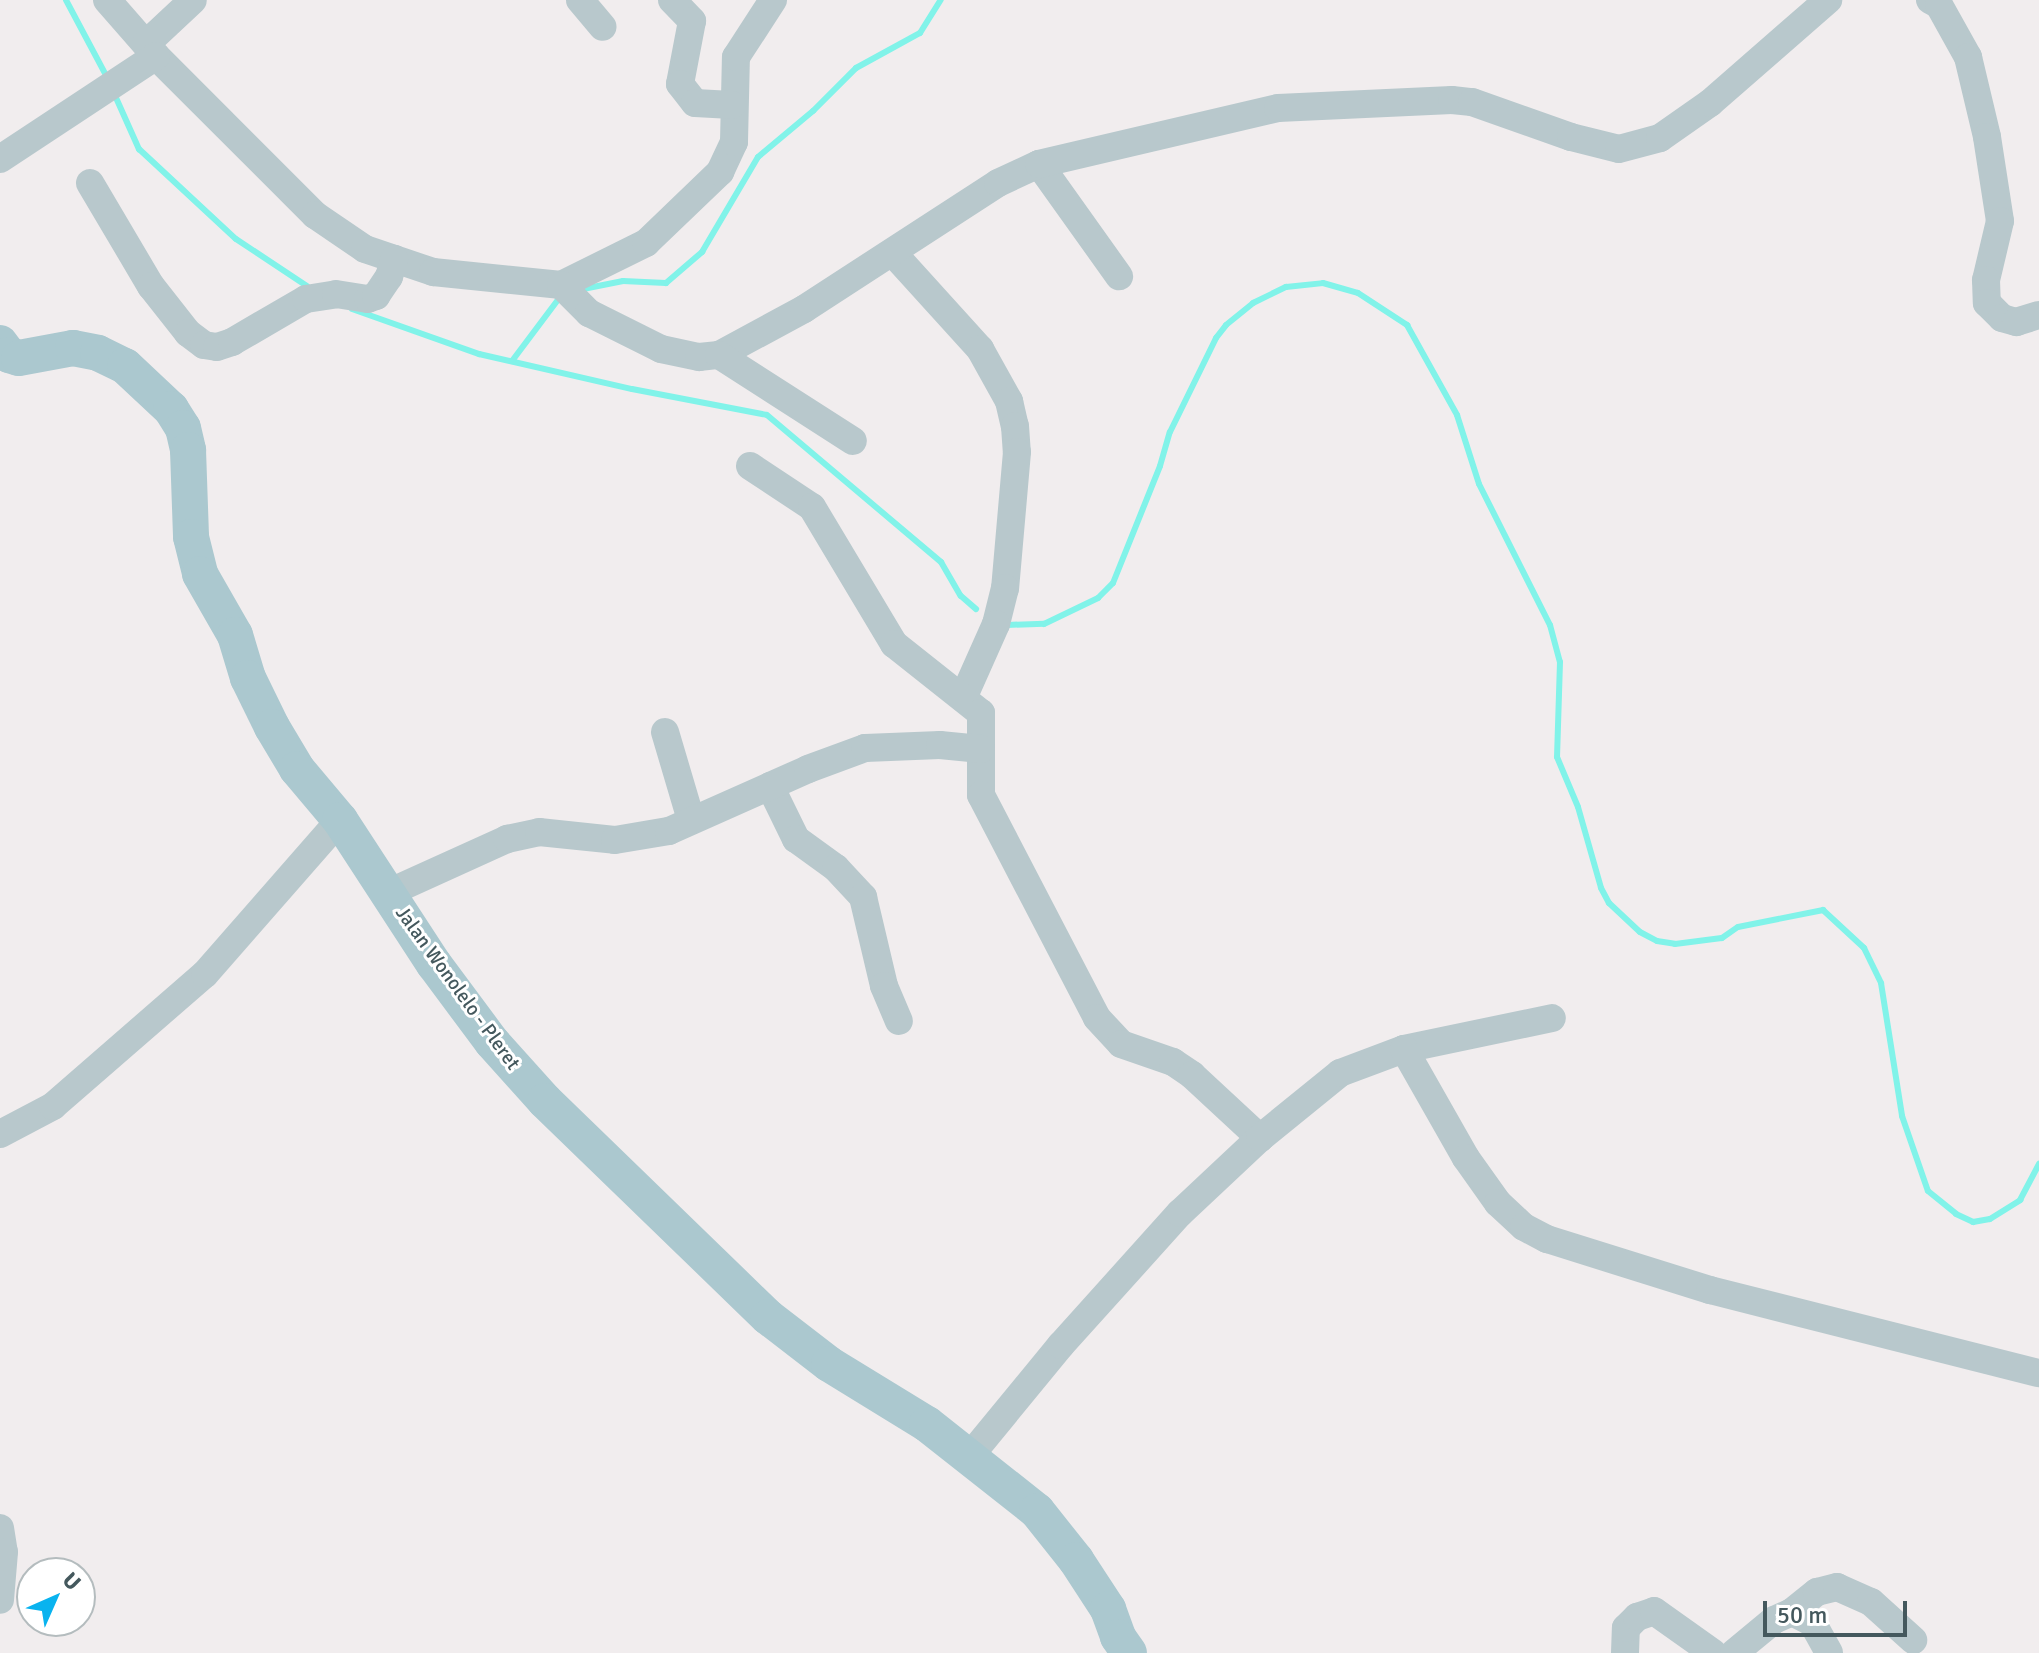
<!DOCTYPE html>
<html>
<head>
<meta charset="utf-8">
<style>
  body { margin:0 }
  #map { position:relative; width:2039px; height:1653px; overflow:hidden; background:#f1edee; font-family:Signika,sans-serif }
  div>[style] { position:absolute }
  .stream>* { height:6px; margin:-3px; padding:0 3px; transform-origin:3px; border-radius:3px; background:#81f3e9 }
  .minor>* { height:28px; margin:-14px; padding:0 14px; transform-origin:14px; border-radius:14px; background:#b8c8cc }
  .major>* { height:36px; margin:-18px; padding:0 18px; transform-origin:18px; border-radius:18px; background:#abc8cf }
  span { translate:-50% -50%; white-space:nowrap; text-align:center; line-height:1.15; -webkit-text-stroke:6px #fff; paint-order:stroke }
  .street-label { font-size:20px; color:#44585d }
  .north { position:absolute; left:16px; top:1557px; width:80px; height:80px; box-sizing:border-box; background:#fff; border:2px solid #b4bcbe; border-radius:50%; rotate:45deg; font-size:22px; font-weight:700; line-height:32px; text-align:center; color:#44585d }
  .north::after { content:''; display:block; margin:auto; width:28px; height:36px; background:#09b3ef; clip-path:polygon(50% 0,100% 100%,50% 72%,0 100%) }
  .scale { position:absolute; left:1763px; top:1601px; width:144px; height:36px; box-sizing:border-box; border:4px solid #44585d; border-top:0; padding-left:10px; font-size:24px; line-height:28px; white-space:nowrap; color:#44585d; -webkit-text-stroke:6px #fff; paint-order:stroke }
</style>
</head>
<body>
<div id="map">
  <div class="stream">
    <i style="left:66px;top:0;width:87px;rotate:62deg"></i>
    <i style="left:113px;top:91px;width:64px;rotate:65.9deg"></i>
    <i style="left:139px;top:149px;width:132px;rotate:42.9deg"></i>
    <i style="left:236px;top:239px;width:85px;rotate:33.5deg"></i>
    <i style="left:578px;top:290px;width:46px;rotate:-11.3deg"></i>
    <i style="left:623px;top:281px;width:43px;rotate:2.7deg"></i>
    <i style="left:666px;top:283px;width:48px;rotate:-40.7deg"></i>
    <i style="left:702px;top:252px;width:110px;rotate:-59.5deg"></i>
    <i style="left:758px;top:157px;width:72px;rotate:-39.9deg"></i>
    <i style="left:813px;top:111px;width:61px;rotate:-45deg"></i>
    <i style="left:856px;top:68px;width:73px;rotate:-28.7deg"></i>
    <i style="left:920px;top:33px;width:39px;rotate:-58deg"></i>
    <i style="left:352px;top:309px;width:135px;rotate:19.5deg"></i>
    <i style="left:479px;top:354px;width:157px;rotate:12.9deg"></i>
    <i style="left:632px;top:389px;width:137px;rotate:10.9deg"></i>
    <i style="left:767px;top:415px;width:228px;rotate:40.2deg"></i>
    <i style="left:941px;top:562px;width:39px;rotate:60deg"></i>
    <i style="left:961px;top:596px;width:20px;rotate:41deg"></i>
    <i style="left:512px;top:361px;width:75px;rotate:-53.1deg"></i>
    <i style="left:1007px;top:625px;width:37px;rotate:-2deg"></i>
    <i style="left:1044px;top:624px;width:60px;rotate:-25.7deg"></i>
    <i style="left:1098px;top:598px;width:21px;rotate:-45deg"></i>
    <i style="left:1113px;top:583px;width:126px;rotate:-68.1deg"></i>
    <i style="left:1160px;top:466px;width:35px;rotate:-74deg"></i>
    <i style="left:1170px;top:432px;width:105px;rotate:-63.9deg"></i>
    <i style="left:1216px;top:338px;width:16px;rotate:-52deg"></i>
    <i style="left:1226px;top:325px;width:35px;rotate:-39deg"></i>
    <i style="left:1253px;top:303px;width:37px;rotate:-26deg"></i>
    <i style="left:1286px;top:287px;width:37px;rotate:-6deg"></i>
    <i style="left:1323px;top:283px;width:36px;rotate:16deg"></i>
    <i style="left:1358px;top:293px;width:59px;rotate:33.1deg"></i>
    <i style="left:1407px;top:325px;width:103px;rotate:60.9deg"></i>
    <i style="left:1457px;top:415px;width:72px;rotate:72.3deg"></i>
    <i style="left:1479px;top:484px;width:158px;rotate:63.3deg"></i>
    <i style="left:1550px;top:625px;width:38px;rotate:75deg"></i>
    <i style="left:1560px;top:662px;width:95px;rotate:91.8deg"></i>
    <i style="left:1557px;top:757px;width:54px;rotate:67.2deg"></i>
    <i style="left:1578px;top:807px;width:84px;rotate:74.1deg"></i>
    <i style="left:1601px;top:888px;width:17px;rotate:62deg"></i>
    <i style="left:1609px;top:903px;width:42px;rotate:43.1deg"></i>
    <i style="left:1640px;top:932px;width:19px;rotate:28deg"></i>
    <i style="left:1657px;top:941px;width:18px;rotate:9deg"></i>
    <i style="left:1675px;top:944px;width:47px;rotate:-7.3deg"></i>
    <i style="left:1722px;top:938px;width:19px;rotate:-35deg"></i>
    <i style="left:1738px;top:927px;width:87px;rotate:-11.3deg"></i>
    <i style="left:1823px;top:910px;width:56px;rotate:42.8deg"></i>
    <i style="left:1864px;top:948px;width:39px;rotate:64deg"></i>
    <i style="left:1881px;top:983px;width:135px;rotate:81deg"></i>
    <i style="left:1902px;top:1116px;width:79px;rotate:70.9deg"></i>
    <i style="left:1928px;top:1191px;width:36px;rotate:39deg"></i>
    <i style="left:1956px;top:1214px;width:19px;rotate:25deg"></i>
    <i style="left:1973px;top:1222px;width:17px;rotate:-10deg"></i>
    <i style="left:1990px;top:1219px;width:36px;rotate:-32deg"></i>
    <i style="left:2020px;top:1200px;width:41px;rotate:-62.2deg"></i>
  </div>
  <div class="minor">
    <i style="left:107px;top:0;width:74px;rotate:48.8deg"></i>
    <i style="left:156px;top:56px;width:225px;rotate:45deg"></i>
    <i style="left:315px;top:215px;width:60px;rotate:34.2deg"></i>
    <i style="left:365px;top:249px;width:72px;rotate:18.7deg"></i>
    <i style="left:433px;top:272px;width:129px;rotate:5.8deg"></i>
    <i style="left:561px;top:285px;width:95px;rotate:-26.3deg"></i>
    <i style="left:646px;top:243px;width:103px;rotate:-43.8deg"></i>
    <i style="left:720px;top:172px;width:33px;rotate:-65deg"></i>
    <i style="left:734px;top:142px;width:85px;rotate:-88.7deg"></i>
    <i style="left:736px;top:57px;width:68px;rotate:-57deg"></i>
    <i style="left:580px;top:0;width:35px;rotate:50deg"></i>
    <i style="left:672px;top:0;width:29px;rotate:46deg"></i>
    <i style="left:692px;top:21px;width:64px;rotate:100.8deg"></i>
    <i style="left:680px;top:84px;width:24px;rotate:52deg"></i>
    <i style="left:695px;top:103px;width:37px;rotate:3deg"></i>
    <i style="left:1930px;top:0;width:10px;rotate:29deg"></i>
    <i style="left:1939px;top:5px;width:60px;rotate:60.9deg"></i>
    <i style="left:1968px;top:57px;width:82px;rotate:76.6deg"></i>
    <i style="left:1987px;top:137px;width:85px;rotate:81.2deg"></i>
    <i style="left:2000px;top:221px;width:61px;rotate:103.3deg"></i>
    <i style="left:1986px;top:280px;width:23px;rotate:88deg"></i>
    <i style="left:1987px;top:303px;width:21px;rotate:45deg"></i>
    <i style="left:2002px;top:318px;width:15px;rotate:16deg"></i>
    <i style="left:2016px;top:322px;width:24px;rotate:-17deg"></i>
    <i style="left:146px;top:44px;width:64px;rotate:-43.1deg"></i>
    <i style="left:0;top:159px;width:187px;rotate:-33.4deg"></i>
    <i style="left:1039px;top:164px;width:138px;rotate:54.5deg"></i>
    <i style="left:90px;top:183px;width:120px;rotate:59.4deg"></i>
    <i style="left:151px;top:286px;width:60px;rotate:51.8deg"></i>
    <i style="left:188px;top:333px;width:20px;rotate:37deg"></i>
    <i style="left:204px;top:345px;width:13px;rotate:9deg"></i>
    <i style="left:217px;top:347px;width:16px;rotate:-18deg"></i>
    <i style="left:232px;top:342px;width:86px;rotate:-30.2deg"></i>
    <i style="left:306px;top:299px;width:30px;rotate:-9deg"></i>
    <i style="left:336px;top:294px;width:32px;rotate:9deg"></i>
    <i style="left:368px;top:299px;width:9px;rotate:-21deg"></i>
    <i style="left:376px;top:296px;width:23px;rotate:-56deg"></i>
    <i style="left:389px;top:277px;width:19px;rotate:-74deg"></i>
    <i style="left:893px;top:253px;width:130px;rotate:47.8deg"></i>
    <i style="left:980px;top:349px;width:60px;rotate:60.9deg"></i>
    <i style="left:1009px;top:401px;width:26px;rotate:77deg"></i>
    <i style="left:1015px;top:426px;width:26px;rotate:86deg"></i>
    <i style="left:1017px;top:452px;width:137px;rotate:95deg"></i>
    <i style="left:1005px;top:588px;width:37px;rotate:104deg"></i>
    <i style="left:996px;top:624px;width:81px;rotate:114deg"></i>
    <i style="left:561px;top:285px;width:40px;rotate:45deg"></i>
    <i style="left:589px;top:313px;width:80px;rotate:26.6deg"></i>
    <i style="left:661px;top:349px;width:39px;rotate:12deg"></i>
    <i style="left:699px;top:357px;width:20px;rotate:-6deg"></i>
    <i style="left:719px;top:355px;width:97px;rotate:-28.4deg"></i>
    <i style="left:804px;top:309px;width:231px;rotate:-33deg"></i>
    <i style="left:998px;top:183px;width:45px;rotate:-24.9deg"></i>
    <i style="left:1039px;top:164px;width:245px;rotate:-13.2deg"></i>
    <i style="left:1278px;top:108px;width:174px;rotate:-2.6deg"></i>
    <i style="left:1452px;top:100px;width:20px;rotate:6deg"></i>
    <i style="left:1472px;top:102px;width:105px;rotate:19.5deg"></i>
    <i style="left:1571px;top:137px;width:49px;rotate:14deg"></i>
    <i style="left:1619px;top:149px;width:42px;rotate:-15deg"></i>
    <i style="left:1660px;top:138px;width:61px;rotate:-35deg"></i>
    <i style="left:1710px;top:103px;width:157px;rotate:-41.1deg"></i>
    <i style="left:719px;top:355px;width:159px;rotate:32.7deg"></i>
    <i style="left:750px;top:466px;width:74px;rotate:33.5deg"></i>
    <i style="left:812px;top:507px;width:160px;rotate:59.1deg"></i>
    <i style="left:894px;top:644px;width:111px;rotate:38.4deg"></i>
    <i style="left:981px;top:713px;width:82px;rotate:90deg"></i>
    <i style="left:981px;top:795px;width:251px;rotate:62.5deg"></i>
    <i style="left:1097px;top:1018px;width:35px;rotate:47deg"></i>
    <i style="left:1121px;top:1044px;width:55px;rotate:19.1deg"></i>
    <i style="left:1173px;top:1062px;width:23px;rotate:34deg"></i>
    <i style="left:1192px;top:1075px;width:93px;rotate:42.8deg"></i>
    <i style="left:665px;top:732px;width:92px;rotate:73.5deg"></i>
    <i style="left:770px;top:786px;width:59px;rotate:63.9deg"></i>
    <i style="left:796px;top:839px;width:49px;rotate:35.9deg"></i>
    <i style="left:836px;top:868px;width:40px;rotate:47deg"></i>
    <i style="left:863px;top:897px;width:91px;rotate:76.7deg"></i>
    <i style="left:884px;top:986px;width:38px;rotate:67deg"></i>
    <i style="left:388px;top:893px;width:131px;rotate:-24.4deg"></i>
    <i style="left:507px;top:839px;width:33px;rotate:-12deg"></i>
    <i style="left:539px;top:832px;width:76px;rotate:6deg"></i>
    <i style="left:615px;top:840px;width:55px;rotate:-9.5deg"></i>
    <i style="left:669px;top:831px;width:152px;rotate:-24deg"></i>
    <i style="left:808px;top:769px;width:61px;rotate:-20.2deg"></i>
    <i style="left:865px;top:748px;width:75px;rotate:-2.3deg"></i>
    <i style="left:940px;top:745px;width:41px;rotate:5.6deg"></i>
    <i style="left:1404px;top:1049px;width:151px;rotate:-11.8deg"></i>
    <i style="left:0;top:1134px;width:60px;rotate:-27.8deg"></i>
    <i style="left:53px;top:1106px;width:201px;rotate:-41deg"></i>
    <i style="left:205px;top:974px;width:205px;rotate:-48.8deg"></i>
    <i style="left:969px;top:1457px;width:145px;rotate:-50.6deg"></i>
    <i style="left:1061px;top:1345px;width:178px;rotate:-48deg"></i>
    <i style="left:1180px;top:1213px;width:110px;rotate:-43.2deg"></i>
    <i style="left:1260px;top:1138px;width:103px;rotate:-39.1deg"></i>
    <i style="left:1340px;top:1073px;width:68px;rotate:-20.6deg"></i>
    <i style="left:1404px;top:1049px;width:125px;rotate:60.4deg"></i>
    <i style="left:1466px;top:1158px;width:55px;rotate:54.6deg"></i>
    <i style="left:1498px;top:1203px;width:35px;rotate:43deg"></i>
    <i style="left:1524px;top:1227px;width:26px;rotate:28deg"></i>
    <i style="left:1547px;top:1239px;width:171px;rotate:17.4deg"></i>
    <i style="left:1710px;top:1290px;width:339px;rotate:14.2deg"></i>
    <i style="left:0;top:1528px;width:24px;rotate:81deg"></i>
    <i style="left:4px;top:1552px;width:48px;rotate:94.8deg"></i>
    <i style="left:1792px;top:1612px;width:32px;rotate:-39deg"></i>
    <i style="left:1817px;top:1592px;width:21px;rotate:-14deg"></i>
    <i style="left:1837px;top:1587px;width:37px;rotate:24deg"></i>
    <i style="left:1871px;top:1602px;width:57px;rotate:42.1deg"></i>
    <i style="left:1625px;top:1653px;width:25px;rotate:-88deg"></i>
    <i style="left:1626px;top:1628px;width:16px;rotate:-45deg"></i>
    <i style="left:1637px;top:1617px;width:18px;rotate:-19deg"></i>
    <i style="left:1654px;top:1611px;width:72px;rotate:35.4deg"></i>
    <i style="left:1734px;top:1653px;width:52px;rotate:-39.5deg"></i>
    <i style="left:1774px;top:1620px;width:20px;rotate:-24deg"></i>
    <i style="left:1792px;top:1612px;width:22px;rotate:27deg"></i>
    <i style="left:1812px;top:1622px;width:35px;rotate:61deg"></i>
  </div>
  <div class="major">
    <i style="left:0;top:343px;width:15px;rotate:53deg"></i>
    <i style="left:9px;top:355px;width:10px;rotate:17deg"></i>
    <i style="left:19px;top:358px;width:55px;rotate:-10.5deg"></i>
    <i style="left:73px;top:348px;width:25px;rotate:11deg"></i>
    <i style="left:98px;top:353px;width:30px;rotate:26deg"></i>
    <i style="left:125px;top:366px;width:63px;rotate:43.1deg"></i>
    <i style="left:171px;top:409px;width:22px;rotate:58deg"></i>
    <i style="left:183px;top:428px;width:23px;rotate:77deg"></i>
    <i style="left:188px;top:450px;width:87px;rotate:88deg"></i>
    <i style="left:191px;top:537px;width:38px;rotate:76deg"></i>
    <i style="left:200px;top:574px;width:70px;rotate:60.2deg"></i>
    <i style="left:235px;top:635px;width:45px;rotate:73.2deg"></i>
    <i style="left:248px;top:678px;width:55px;rotate:63.9deg"></i>
    <i style="left:272px;top:727px;width:49px;rotate:59.2deg"></i>
    <i style="left:297px;top:769px;width:67px;rotate:49.9deg"></i>
    <i style="left:340px;top:820px;width:172px;rotate:56.9deg"></i>
    <i style="left:434px;top:964px;width:97px;rotate:53.4deg"></i>
    <i style="left:492px;top:1042px;width:79px;rotate:48.1deg"></i>
    <i style="left:545px;top:1101px;width:310px;rotate:44.1deg"></i>
    <i style="left:768px;top:1317px;width:77px;rotate:37.6deg"></i>
    <i style="left:829px;top:1364px;width:115px;rotate:31.5deg"></i>
    <i style="left:927px;top:1424px;width:140px;rotate:38.3deg"></i>
    <i style="left:1037px;top:1511px;width:63px;rotate:51.5deg"></i>
    <i style="left:1076px;top:1560px;width:59px;rotate:56.9deg"></i>
    <i style="left:1108px;top:1609px;width:30px;rotate:70deg"></i>
    <i style="left:1118px;top:1637px;width:19px;rotate:55deg"></i>
  </div>
  <div class="street-label">
    <span style="left:458px;top:988px;rotate:54deg">Jalan Wonolelo - Pleret</span>
  </div>
  <div class="north">U</div>
  <div class="scale">50 m</div>
</div>
</body>
</html>
